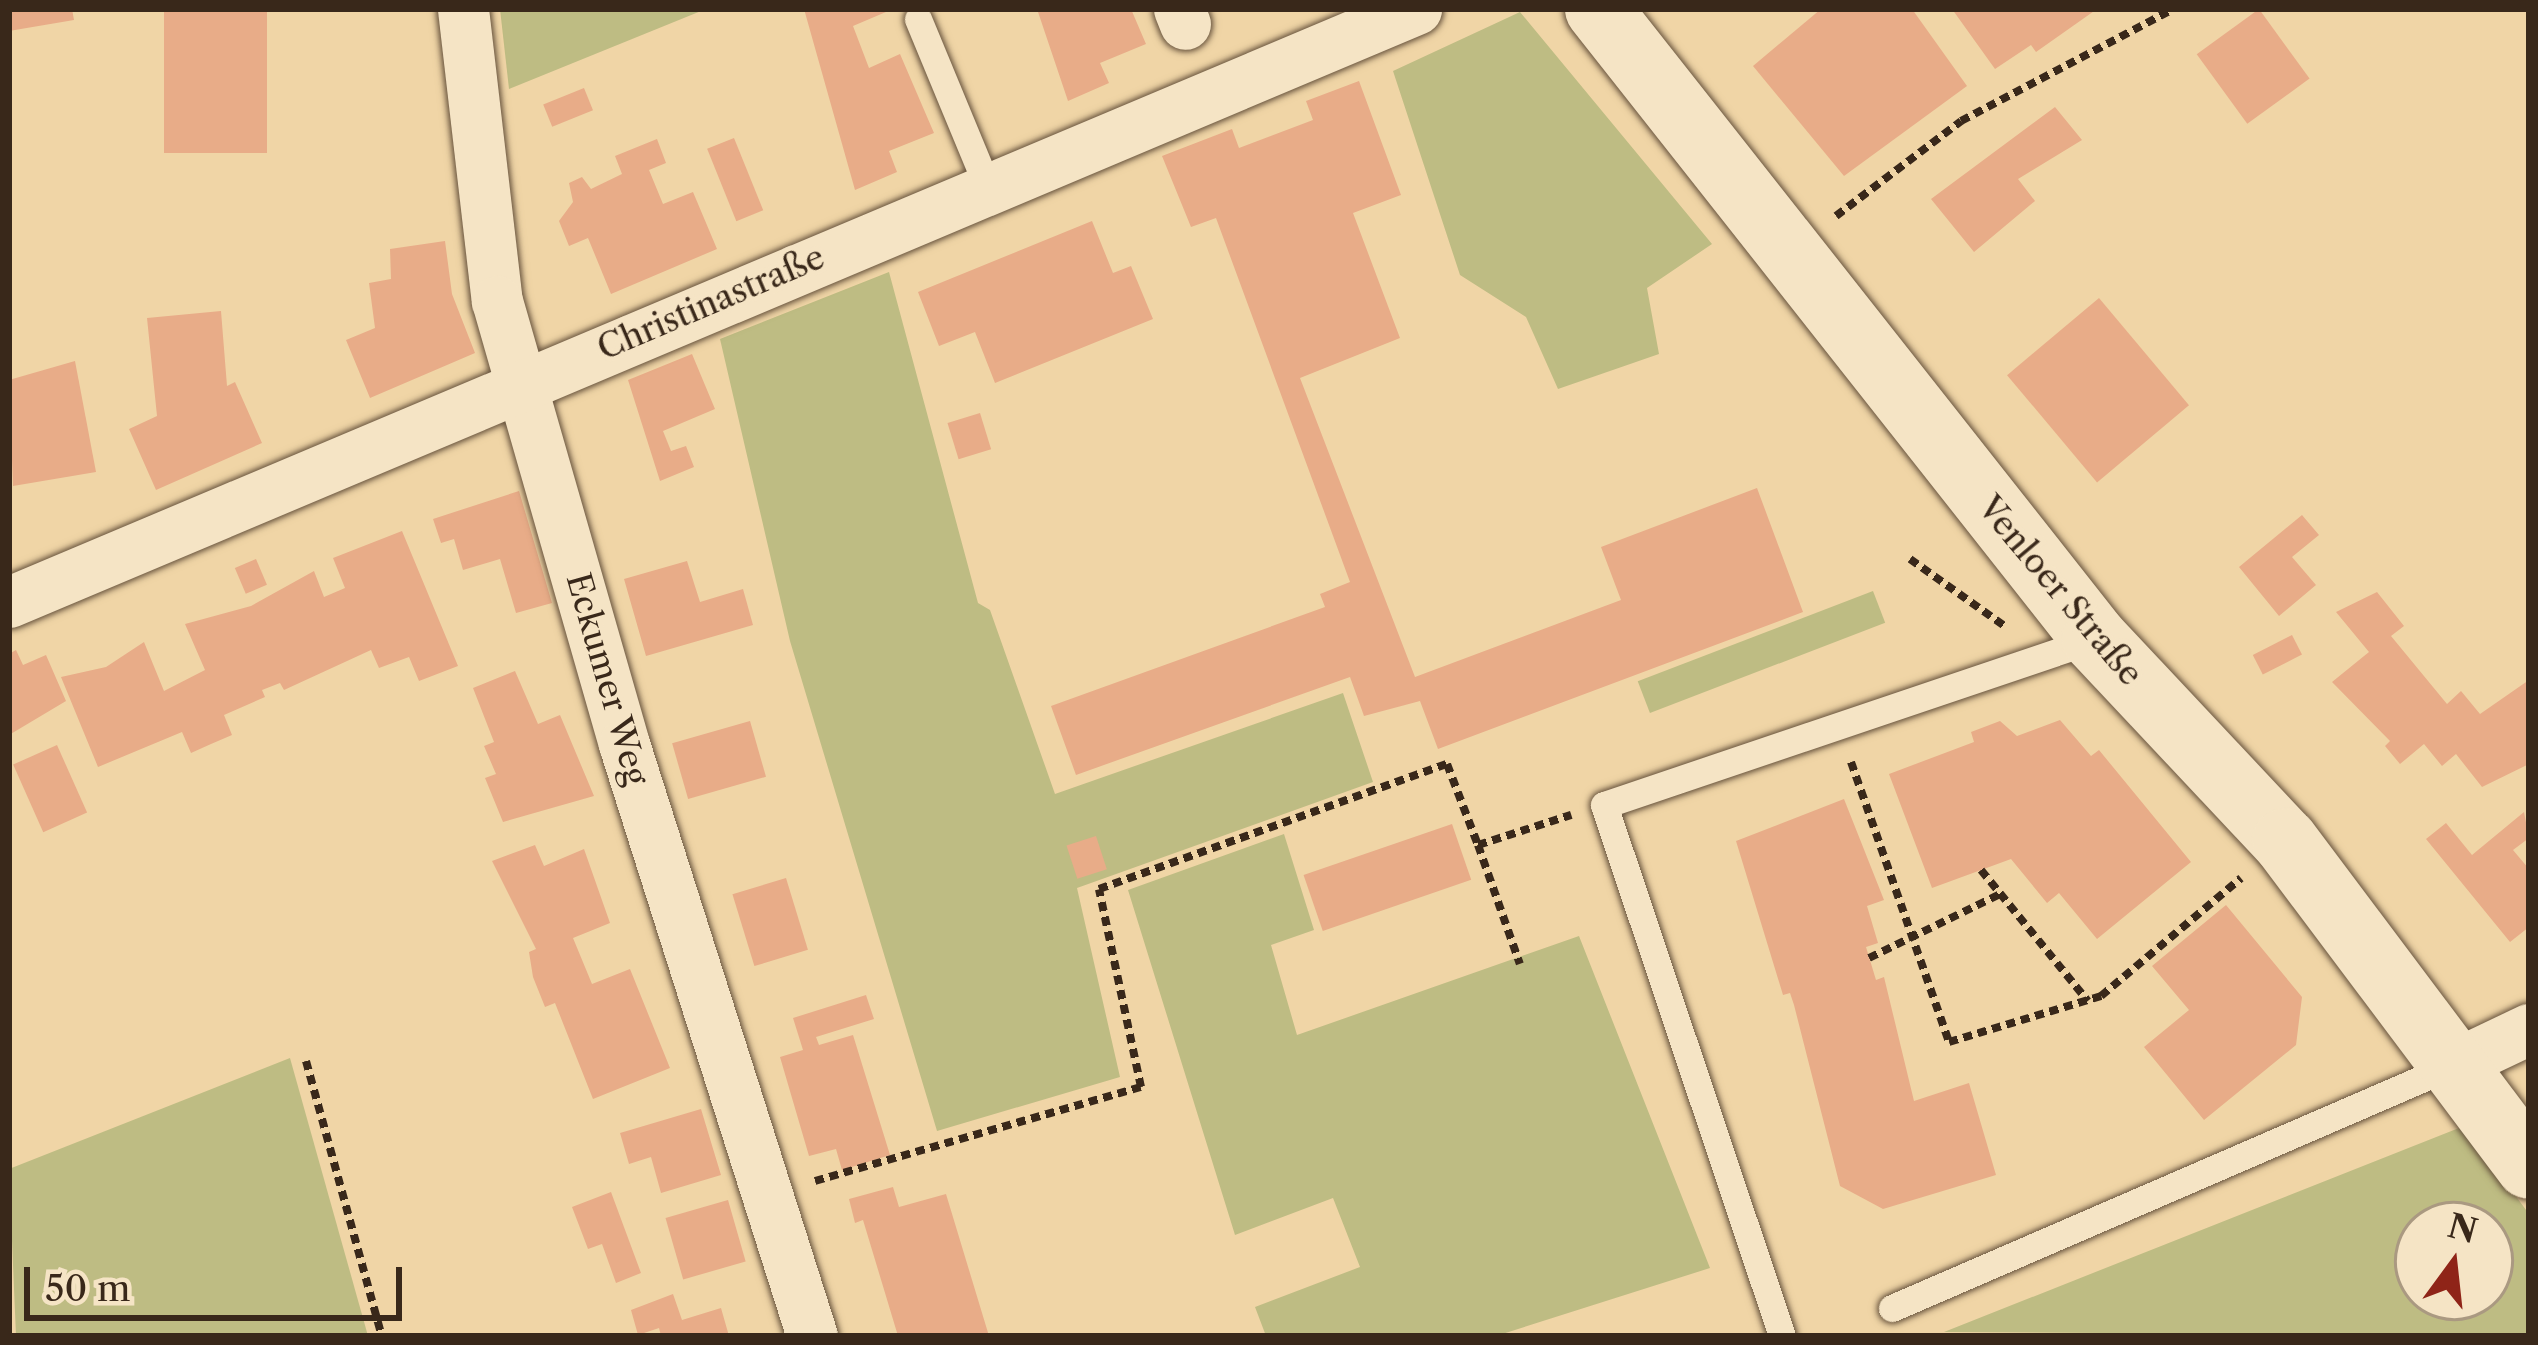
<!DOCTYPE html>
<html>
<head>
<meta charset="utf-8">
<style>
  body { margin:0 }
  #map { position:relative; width:2538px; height:1345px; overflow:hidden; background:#f0d5a6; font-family:"Libre Caslon Text",serif }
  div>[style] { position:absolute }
  .green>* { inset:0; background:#bebc83; transform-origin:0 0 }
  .building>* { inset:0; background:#e8ac88; transform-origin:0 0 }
  .path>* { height:8px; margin-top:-4px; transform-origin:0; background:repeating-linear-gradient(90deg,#39281a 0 9px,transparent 0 15px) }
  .roads { filter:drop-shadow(0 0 3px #67533d) drop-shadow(0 0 3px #67533d) }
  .lane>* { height:27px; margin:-13.5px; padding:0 13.5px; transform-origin:13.5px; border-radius:13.5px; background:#f5e4c5 }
  .street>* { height:51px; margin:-25.5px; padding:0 25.5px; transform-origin:25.5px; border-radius:25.5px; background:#f5e4c5 }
  .secondary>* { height:66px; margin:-33px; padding:0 33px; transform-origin:33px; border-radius:33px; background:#f5e4c5 }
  span { translate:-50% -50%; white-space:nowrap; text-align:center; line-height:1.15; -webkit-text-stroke:10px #f5e4c5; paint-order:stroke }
  .street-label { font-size:33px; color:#39281a }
  .frame { position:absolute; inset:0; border:12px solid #39281a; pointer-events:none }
  .north { position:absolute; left:2394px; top:1201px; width:120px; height:120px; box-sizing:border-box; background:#f5e4c5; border:3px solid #aa9981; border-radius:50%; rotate:15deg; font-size:33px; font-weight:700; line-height:48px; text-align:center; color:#39281a }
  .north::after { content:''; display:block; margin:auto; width:42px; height:54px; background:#8f2418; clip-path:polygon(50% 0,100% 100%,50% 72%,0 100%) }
  .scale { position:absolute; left:24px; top:1267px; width:378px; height:54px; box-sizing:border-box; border:6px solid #39281a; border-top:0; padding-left:15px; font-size:36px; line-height:42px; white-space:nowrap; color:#39281a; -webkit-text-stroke:9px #f5e4c5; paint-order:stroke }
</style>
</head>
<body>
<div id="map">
  <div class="green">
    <i style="clip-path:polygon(500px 9px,706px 9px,509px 89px)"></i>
    <i style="clip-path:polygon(1520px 12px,1712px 244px,1647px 288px,1659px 354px,1558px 389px,1526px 317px,1460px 275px,1393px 71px)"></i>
    <i style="clip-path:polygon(889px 272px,978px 603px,990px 610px,1055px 794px,1343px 693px,1373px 782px,1077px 888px,1120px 1077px,937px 1131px,790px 641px,720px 339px)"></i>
    <i style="left:1873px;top:591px;width:34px;height:252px;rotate:69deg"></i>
    <i style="clip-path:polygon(1284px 834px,1314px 930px,1271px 945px,1297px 1035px,1579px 936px,1710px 1268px,1496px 1336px,1266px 1336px,1255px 1307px,1360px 1267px,1333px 1198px,1235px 1235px,1128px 890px)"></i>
    <i style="clip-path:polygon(290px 1058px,368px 1336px,16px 1336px,9px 1169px)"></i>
    <i style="clip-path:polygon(evenodd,2464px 1126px,2529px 1214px,2529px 1336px,1944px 1332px,2464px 1126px,2418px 1225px,2490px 1225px,2490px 1297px,2418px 1297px,2418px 1225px)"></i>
  </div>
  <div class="building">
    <i style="clip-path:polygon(9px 9px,72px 9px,74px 20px,9px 31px)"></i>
    <i style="left:164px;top:9px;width:103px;height:144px"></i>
    <i style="clip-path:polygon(804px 9px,893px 9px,853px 26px,869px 68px,900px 54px,934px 133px,889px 151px,897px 172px,855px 190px)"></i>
    <i style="clip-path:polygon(1037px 9px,1131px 9px,1146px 44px,1100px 63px,1109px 83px,1068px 101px)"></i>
    <i style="clip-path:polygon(1821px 9px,1912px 9px,1967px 86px,1844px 176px,1753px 66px)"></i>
    <i style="clip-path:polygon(1952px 9px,2097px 9px,2036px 52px,2031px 45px,1995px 69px)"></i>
    <i style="left:2259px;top:9px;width:86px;height:77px;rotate:54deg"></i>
    <i style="clip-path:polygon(1359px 81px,1401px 195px,1353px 213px,1400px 338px,1300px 378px,1415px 677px,1621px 600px,1601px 547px,1757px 488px,1803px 612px,1438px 749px,1420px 701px,1364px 716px,1350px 677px,1076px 775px,1051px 706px,1325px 607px,1320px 594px,1350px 582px,1216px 218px,1191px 227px,1162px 156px,1232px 129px,1239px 148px,1313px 120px,1306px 101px)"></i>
    <i style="left:584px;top:88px;width:24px;height:44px;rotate:68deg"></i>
    <i style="clip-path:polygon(2055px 107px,2082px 140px,2018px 179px,2035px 201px,1974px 252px,1931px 199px)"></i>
    <i style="left:734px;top:138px;width:78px;height:29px;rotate:68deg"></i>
    <i style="clip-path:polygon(657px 139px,666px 163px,649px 170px,663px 204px,693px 192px,717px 249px,611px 294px,588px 238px,569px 246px,559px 221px,573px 202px,569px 183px,582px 177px,591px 189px,622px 174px,615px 156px)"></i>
    <i style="clip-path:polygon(1092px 221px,1113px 273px,1131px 266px,1153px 319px,995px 383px,975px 332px,939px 346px,918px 292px)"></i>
    <i style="clip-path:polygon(445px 241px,452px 294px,475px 353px,370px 398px,346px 340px,375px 328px,369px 283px,391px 279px,390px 249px)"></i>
    <i style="left:2099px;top:298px;width:140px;height:120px;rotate:50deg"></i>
    <i style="clip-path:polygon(221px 311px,227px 386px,235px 382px,262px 443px,156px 490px,129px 429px,157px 416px,147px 318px)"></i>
    <i style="clip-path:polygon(692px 354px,715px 409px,663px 431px,671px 451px,686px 446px,694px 467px,660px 481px,628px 380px)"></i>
    <i style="clip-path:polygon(75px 361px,96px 472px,13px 486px,9px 380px)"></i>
    <i style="left:980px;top:413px;width:38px;height:34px;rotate:73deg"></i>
    <i style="clip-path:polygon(519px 491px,552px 603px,516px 613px,500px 559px,463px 570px,454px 539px,441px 543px,433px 519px)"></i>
    <i style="clip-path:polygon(2302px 515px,2319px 535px,2292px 557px,2316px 585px,2279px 616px,2239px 567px)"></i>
    <i style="clip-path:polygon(402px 531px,458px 666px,419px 681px,409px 657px,379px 668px,371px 650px,284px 690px,280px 683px,262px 690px,265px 697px,224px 715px,232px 735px,211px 744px,191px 753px,182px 732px,98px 767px,61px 677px,106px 667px,144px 642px,164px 691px,205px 670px,185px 624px,251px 606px,314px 571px,324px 597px,345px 588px,333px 558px)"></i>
    <i style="left:256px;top:559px;width:28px;height:23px;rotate:67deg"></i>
    <i style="clip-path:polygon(687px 561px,700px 602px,743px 589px,753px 625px,646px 656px,624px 579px)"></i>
    <i style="clip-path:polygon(2377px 592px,2404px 626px,2391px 636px,2447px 704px,2461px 691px,2480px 714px,2529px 680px,2529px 764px,2482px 787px,2456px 754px,2442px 766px,2424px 744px,2400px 764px,2385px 746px,2390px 741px,2332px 682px,2369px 652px,2336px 612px)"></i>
    <i style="left:2292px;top:635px;width:22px;height:44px;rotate:63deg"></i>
    <i style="clip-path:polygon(16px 650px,23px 665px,46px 655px,66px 701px,9px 735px,9px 654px)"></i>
    <i style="clip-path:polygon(515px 671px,538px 724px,560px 715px,594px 796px,503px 822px,485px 778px,496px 774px,484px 746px,494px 742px,473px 688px)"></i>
    <i style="clip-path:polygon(2060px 720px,2091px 756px,2099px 750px,2191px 862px,2097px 939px,2059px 893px,2047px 903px,2011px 859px,1932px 888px,1889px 774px,1974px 742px,1971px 732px,2000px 721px,2017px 736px)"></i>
    <i style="left:750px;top:721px;width:58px;height:81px;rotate:74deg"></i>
    <i style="left:57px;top:745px;width:74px;height:48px;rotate:66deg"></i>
    <i style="clip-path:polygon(1844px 799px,1884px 900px,1867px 906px,1878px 943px,1866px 947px,1876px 980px,1884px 977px,1914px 1101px,1969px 1083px,1996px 1175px,1883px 1209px,1840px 1186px,1794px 1005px,1790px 993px,1783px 995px,1736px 841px)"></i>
    <i style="clip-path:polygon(2524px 812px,2529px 838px,2513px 850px,2529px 869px,2529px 927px,2510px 942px,2426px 839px,2446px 823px,2472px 855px)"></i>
    <i style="left:1452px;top:824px;width:59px;height:157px;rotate:71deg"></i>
    <i style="left:1096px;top:836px;width:35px;height:31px;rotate:72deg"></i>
    <i style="clip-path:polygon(535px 845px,544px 866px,584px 849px,610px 923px,573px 938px,592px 984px,630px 969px,670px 1068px,593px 1099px,555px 1003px,545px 1007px,533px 977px,529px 952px,536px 949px,492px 861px)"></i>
    <i style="left:786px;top:878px;width:75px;height:56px;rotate:73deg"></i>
    <i style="clip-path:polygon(2226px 905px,2302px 997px,2296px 1045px,2204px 1120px,2144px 1047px,2189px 1010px,2152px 966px)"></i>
    <i style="clip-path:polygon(866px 995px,874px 1019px,816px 1037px,819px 1045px,853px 1035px,890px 1155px,842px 1170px,836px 1149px,809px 1156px,780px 1057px,803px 1050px,793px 1018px)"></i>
    <i style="clip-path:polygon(701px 1109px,721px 1175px,661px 1193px,651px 1157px,629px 1164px,620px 1133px)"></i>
    <i style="clip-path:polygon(893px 1187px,899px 1207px,946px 1194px,989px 1336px,898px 1336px,863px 1220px,855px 1223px,849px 1199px)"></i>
    <i style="clip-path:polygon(611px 1192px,641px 1273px,616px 1283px,602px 1244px,588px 1249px,572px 1207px)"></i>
    <i style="left:728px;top:1200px;width:64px;height:65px;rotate:74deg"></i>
    <i style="clip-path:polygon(673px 1294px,682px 1320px,721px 1308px,729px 1336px,661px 1336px,659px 1328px,638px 1335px,631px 1310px)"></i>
  </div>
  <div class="path">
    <i style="left:1836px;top:216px;width:157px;rotate:-37.2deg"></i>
    <i style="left:1961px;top:121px;width:240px;rotate:-27.8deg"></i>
    <i style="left:1910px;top:559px;width:118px;rotate:35.3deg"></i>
    <i style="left:1851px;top:762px;width:297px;rotate:70.7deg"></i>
    <i style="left:1949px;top:1042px;width:159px;rotate:-16.8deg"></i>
    <i style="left:2101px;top:996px;width:183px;rotate:-40.1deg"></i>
    <i style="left:1478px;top:845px;width:126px;rotate:70.6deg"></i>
    <i style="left:1981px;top:870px;width:169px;rotate:50.8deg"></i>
    <i style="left:1869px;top:958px;width:146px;rotate:-26deg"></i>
    <i style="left:306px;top:1061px;width:285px;rotate:74.6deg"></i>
    <i style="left:815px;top:1181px;width:339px;rotate:-16.1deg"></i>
    <i style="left:1141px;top:1087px;width:202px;rotate:-102deg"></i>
    <i style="left:1099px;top:889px;width:370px;rotate:-19.8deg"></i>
    <i style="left:1447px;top:764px;width:87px;rotate:69.1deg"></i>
    <i style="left:1478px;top:845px;width:98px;rotate:-17.9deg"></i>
  </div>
  <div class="roads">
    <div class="lane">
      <i style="left:918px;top:19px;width:183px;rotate:67.5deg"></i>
      <i style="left:1892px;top:1308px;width:607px;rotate:-23.4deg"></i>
      <i style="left:1782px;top:1336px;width:560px;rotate:-108.53deg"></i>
      <i style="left:1604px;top:805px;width:518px;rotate:-18.68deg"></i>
    </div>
    <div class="street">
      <i style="left:463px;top:9px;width:294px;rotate:83.4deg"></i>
      <i style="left:497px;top:301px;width:461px;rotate:74deg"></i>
      <i style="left:624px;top:744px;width:621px;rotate:72.38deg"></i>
      <i style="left:1179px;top:9px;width:16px;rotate:68deg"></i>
      <i style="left:9px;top:602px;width:1527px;rotate:-22.85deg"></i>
      <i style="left:2449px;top:1067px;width:89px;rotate:-25.4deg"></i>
    </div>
    <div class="secondary">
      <i style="left:1598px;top:9px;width:802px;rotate:51.73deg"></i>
      <i style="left:2095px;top:639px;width:277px;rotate:46.8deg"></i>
      <i style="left:2285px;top:841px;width:406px;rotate:53.1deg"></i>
    </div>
  </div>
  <div class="street-label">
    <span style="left:711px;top:303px;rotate:-23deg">Christinastraße</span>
    <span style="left:2060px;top:591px;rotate:50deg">Venloer Straße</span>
    <span style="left:607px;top:679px;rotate:74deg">Eckumer Weg</span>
  </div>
  <div class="frame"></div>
  <div class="north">N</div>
  <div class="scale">50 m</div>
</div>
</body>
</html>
